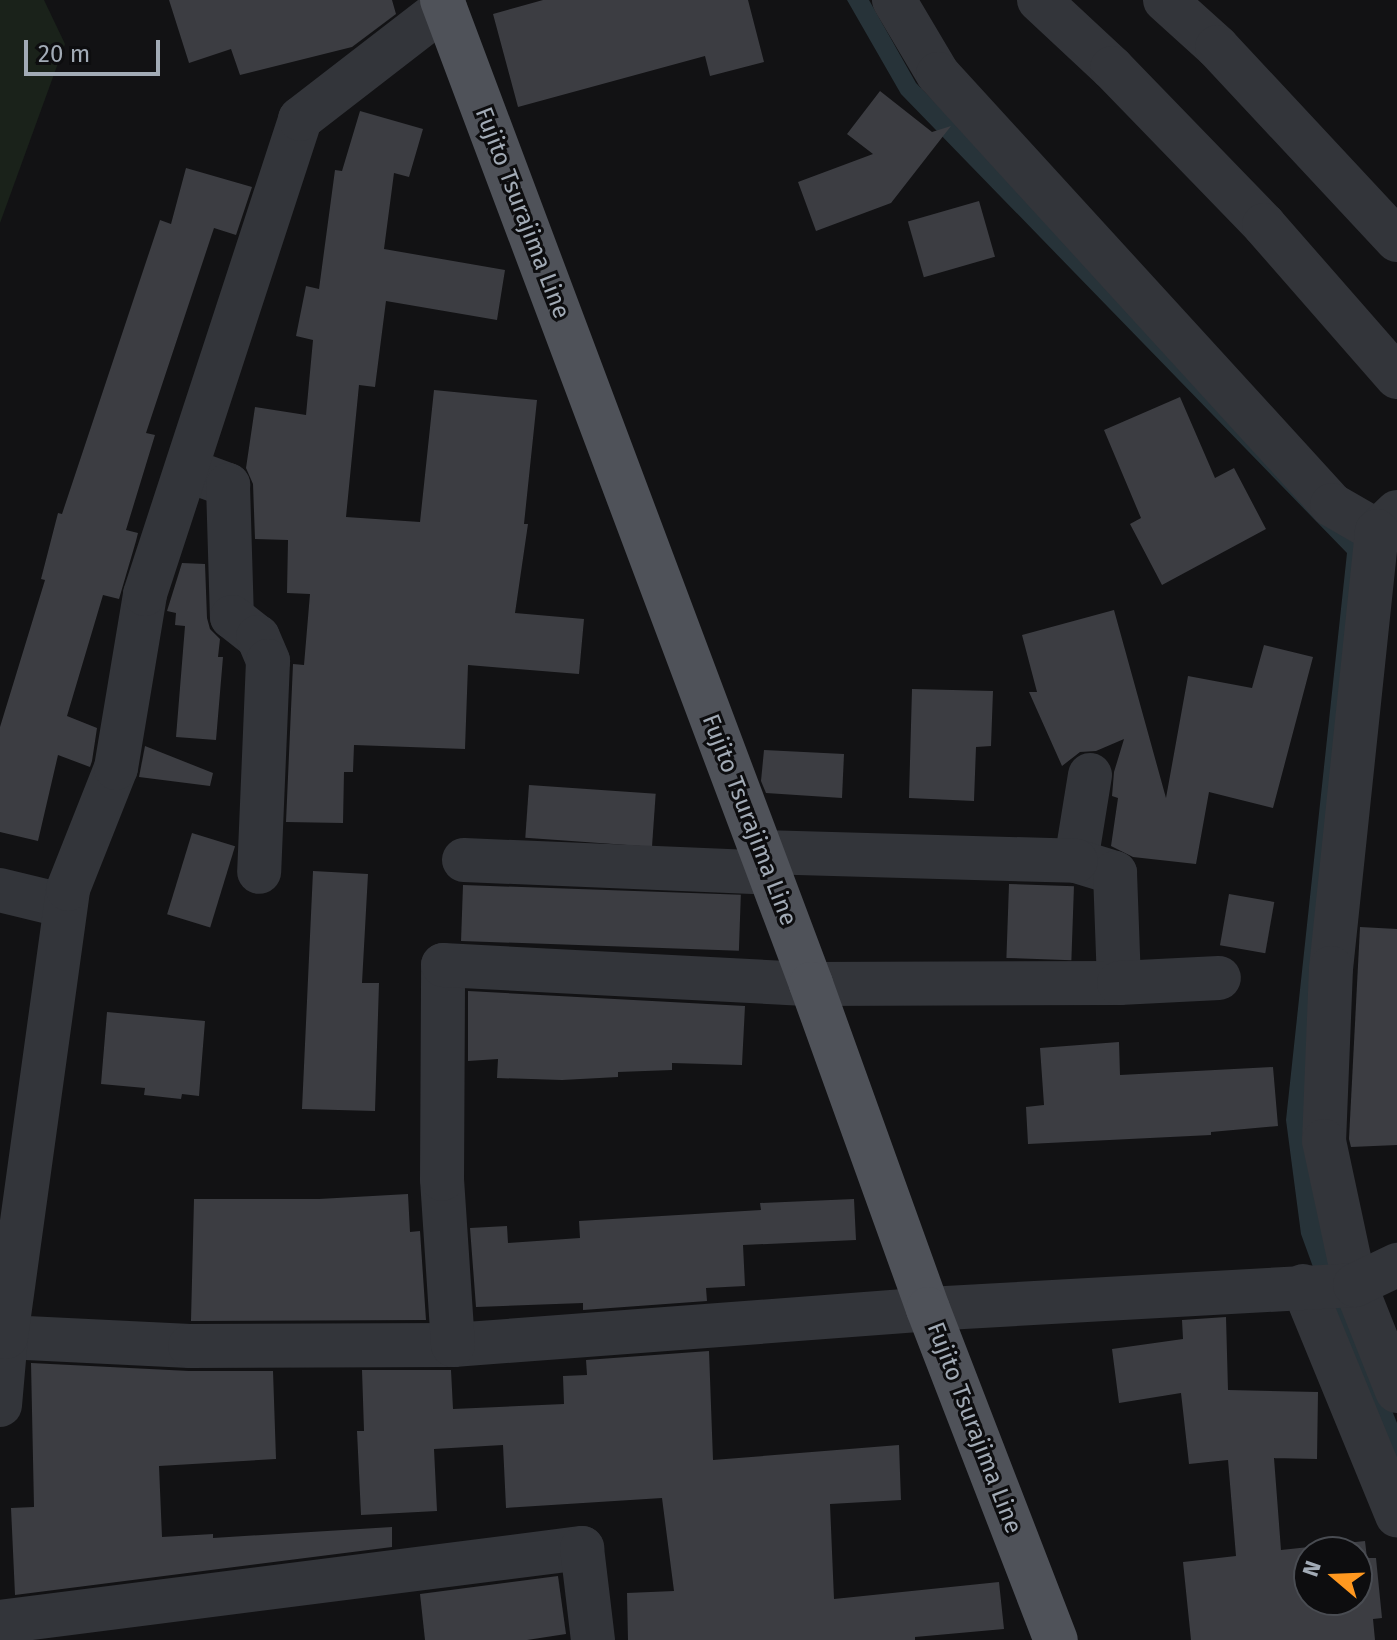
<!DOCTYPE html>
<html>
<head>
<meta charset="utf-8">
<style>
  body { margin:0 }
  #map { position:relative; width:1397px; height:1640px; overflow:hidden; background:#121214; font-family:"Fira Sans",sans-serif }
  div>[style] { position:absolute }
  .green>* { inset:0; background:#1a221a }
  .water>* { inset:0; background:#273339 }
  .building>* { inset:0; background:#3c3d42; transform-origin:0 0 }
  .minor>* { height:44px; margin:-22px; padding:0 22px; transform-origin:22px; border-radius:22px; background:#33353a }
  .major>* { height:44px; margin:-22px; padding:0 22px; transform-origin:22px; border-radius:22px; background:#4f5259 }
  span { translate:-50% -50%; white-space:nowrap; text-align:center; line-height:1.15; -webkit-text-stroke:6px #0d0d0f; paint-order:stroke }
  .street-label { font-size:24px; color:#a2abb6 }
  .north { position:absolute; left:1293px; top:1536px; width:80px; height:80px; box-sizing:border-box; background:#0d0d0f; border:2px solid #494c52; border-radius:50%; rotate:289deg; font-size:22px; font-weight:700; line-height:32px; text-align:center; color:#a2abb6 }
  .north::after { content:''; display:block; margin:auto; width:28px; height:36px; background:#ff981f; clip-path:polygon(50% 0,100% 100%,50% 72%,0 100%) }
  .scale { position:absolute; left:24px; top:40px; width:136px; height:36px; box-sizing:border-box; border:4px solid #a2abb6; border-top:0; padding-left:10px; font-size:24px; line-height:28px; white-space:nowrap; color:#a2abb6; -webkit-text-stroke:6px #0d0d0f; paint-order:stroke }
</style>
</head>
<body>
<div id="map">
  <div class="green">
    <i style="clip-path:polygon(0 0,44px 0,65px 44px,0 223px)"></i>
  </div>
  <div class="water">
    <i style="clip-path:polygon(847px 0,869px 0,916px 83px,1368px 545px,1337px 1267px,1313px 1267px,1301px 1234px,1286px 1120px,1347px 553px,901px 94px)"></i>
    <i style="clip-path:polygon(1347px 1297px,1397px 1423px,1397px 1480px,1326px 1301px)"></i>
  </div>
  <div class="building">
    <i style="clip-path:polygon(169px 0,392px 0,396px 14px,352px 47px,240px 75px,231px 49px,189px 63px)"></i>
    <i style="clip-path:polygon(543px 0,748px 0,764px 62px,710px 76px,705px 56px,518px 107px,493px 14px)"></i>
    <i style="clip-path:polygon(880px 91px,932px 132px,951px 126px,891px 203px,816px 231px,798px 182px,873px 154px,847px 134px)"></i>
    <i style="clip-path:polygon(360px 111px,423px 129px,409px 177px,394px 173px,384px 249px,505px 270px,497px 320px,386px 301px,375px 387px,359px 385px,346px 517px,420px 522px,434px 390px,537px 400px,524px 524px,528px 524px,515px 613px,584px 619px,579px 674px,468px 665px,465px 749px,354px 745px,353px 772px,344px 772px,343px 823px,286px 822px,293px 664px,304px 665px,310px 594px,287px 593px,288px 540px,255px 539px,253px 484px,246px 468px,255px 407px,306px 415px,313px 340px,296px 336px,306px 286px,319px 289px,335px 170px,342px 171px)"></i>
    <i style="clip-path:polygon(186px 168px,252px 187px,236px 235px,214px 228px,146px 433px,155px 435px,126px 530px,138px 533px,136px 541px,119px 599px,103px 595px,67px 716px,97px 728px,92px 761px,90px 767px,58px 755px,38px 841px,0 832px,0 727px,45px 580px,41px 579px,58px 513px,62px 514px,160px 220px,171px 224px)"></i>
    <i style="left:979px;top:201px;width:58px;height:74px;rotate:74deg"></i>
    <i style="clip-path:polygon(1180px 397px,1215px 478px,1234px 468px,1266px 529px,1162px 585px,1130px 524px,1141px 518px,1104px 430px)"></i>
    <i style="clip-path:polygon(182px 563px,205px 564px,207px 618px,210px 629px,220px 639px,218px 657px,223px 657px,216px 740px,176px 737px,185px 626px,175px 625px,176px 613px,167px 611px)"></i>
    <i style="clip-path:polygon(1114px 610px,1166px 798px,1188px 676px,1252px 688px,1264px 645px,1313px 657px,1273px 808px,1209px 792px,1196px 864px,1133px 857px,1111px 846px,1118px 798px,1112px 796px,1114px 772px,1124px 739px,1096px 751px,1080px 752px,1062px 766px,1029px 692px,1037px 692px,1022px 635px)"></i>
    <i style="clip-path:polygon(912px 689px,993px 691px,991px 746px,976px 747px,974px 801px,909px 798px)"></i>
    <i style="clip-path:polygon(145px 746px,213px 773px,210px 786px,139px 777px)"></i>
    <i style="clip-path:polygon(764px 750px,844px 754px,842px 798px,766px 793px,761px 781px)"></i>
    <i style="left:529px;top:785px;width:127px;height:53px;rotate:4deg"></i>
    <i style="left:192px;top:833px;width:45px;height:85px;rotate:17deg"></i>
    <i style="clip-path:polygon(313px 871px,368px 874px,362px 983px,379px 983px,375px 1111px,302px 1109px)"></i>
    <i style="left:1009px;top:884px;width:65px;height:74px;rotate:2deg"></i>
    <i style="left:463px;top:885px;width:278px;height:56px;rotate:2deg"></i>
    <i style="left:1229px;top:894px;width:46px;height:52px;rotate:10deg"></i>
    <i style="clip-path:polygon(1360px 927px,1397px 929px,1397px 1145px,1351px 1147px,1349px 1139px)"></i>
    <i style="clip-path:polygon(468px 991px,745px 1006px,742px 1065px,672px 1063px,672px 1070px,618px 1072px,618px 1077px,562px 1080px,497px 1078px,498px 1059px,468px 1061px)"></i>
    <i style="clip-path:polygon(107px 1012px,205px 1021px,199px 1096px,182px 1094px,181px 1099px,144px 1095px,145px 1088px,101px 1084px)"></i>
    <i style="clip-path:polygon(1119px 1042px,1120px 1075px,1273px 1067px,1278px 1126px,1211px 1132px,1211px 1135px,1028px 1144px,1026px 1107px,1044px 1105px,1040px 1048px)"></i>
    <i style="clip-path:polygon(408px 1194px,410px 1232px,420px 1231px,426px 1320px,191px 1321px,194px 1199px,319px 1199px)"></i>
    <i style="clip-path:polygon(854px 1199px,856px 1240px,743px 1245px,745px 1286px,706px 1288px,707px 1301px,583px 1310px,583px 1303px,476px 1307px,470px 1228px,507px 1226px,508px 1243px,580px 1238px,579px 1221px,761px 1210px,760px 1203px)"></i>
    <i style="clip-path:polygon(evenodd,1226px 1317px,1228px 1390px,1318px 1392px,1317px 1459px,1274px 1458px,1281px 1550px,1365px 1541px,1367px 1558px,1376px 1558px,1382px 1618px,1373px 1619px,1375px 1640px,1191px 1640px,1183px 1562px,1236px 1556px,1228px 1460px,1189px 1464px,1181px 1393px,1119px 1403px,1112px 1349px,1183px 1339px,1182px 1320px,1226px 1317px,1309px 1552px,1357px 1552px,1357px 1600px,1309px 1600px,1309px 1552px)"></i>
    <i style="clip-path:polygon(709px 1351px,713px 1460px,899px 1445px,901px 1500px,830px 1504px,834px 1599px,999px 1582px,1004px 1629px,915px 1637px,915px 1640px,628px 1640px,627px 1593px,674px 1591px,662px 1498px,506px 1508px,503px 1445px,434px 1449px,437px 1511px,361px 1515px,357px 1431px,364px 1431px,362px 1370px,451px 1370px,453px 1409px,564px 1404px,563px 1376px,587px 1375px,586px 1360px)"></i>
    <i style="clip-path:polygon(31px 1363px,189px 1371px,273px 1371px,276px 1459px,159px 1466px,162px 1537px,213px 1534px,213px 1538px,392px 1527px,392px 1547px,15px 1595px,11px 1508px,34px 1507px)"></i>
    <i style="clip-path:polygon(558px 1576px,566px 1634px,527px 1640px,425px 1640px,420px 1594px)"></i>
  </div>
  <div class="minor">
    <i style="left:894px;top:0;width:86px;rotate:59.3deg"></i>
    <i style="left:938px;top:74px;width:584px;rotate:47.57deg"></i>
    <i style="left:1332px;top:505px;width:52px;rotate:30deg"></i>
    <i style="left:1039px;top:0;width:100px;rotate:43deg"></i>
    <i style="left:1112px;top:68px;width:219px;rotate:45.9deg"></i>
    <i style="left:1264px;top:225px;width:202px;rotate:48.8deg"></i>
    <i style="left:1165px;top:0;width:70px;rotate:42.1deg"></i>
    <i style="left:1217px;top:47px;width:264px;rotate:47deg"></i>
    <i style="left:187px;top:470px;width:44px;rotate:20.1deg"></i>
    <i style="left:228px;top:485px;width:132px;rotate:88.3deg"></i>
    <i style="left:232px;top:617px;width:33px;rotate:38deg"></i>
    <i style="left:258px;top:637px;width:26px;rotate:67deg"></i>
    <i style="left:268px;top:661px;width:211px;rotate:92.4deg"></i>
    <i style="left:1397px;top:512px;width:28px;rotate:136deg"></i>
    <i style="left:1377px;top:531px;width:439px;rotate:96deg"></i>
    <i style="left:1331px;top:968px;width:173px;rotate:92.3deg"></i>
    <i style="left:1324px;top:1141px;width:147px;rotate:77.9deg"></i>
    <i style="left:1355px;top:1285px;width:114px;rotate:68.4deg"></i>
    <i style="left:1090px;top:775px;width:87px;rotate:99.2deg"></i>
    <i style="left:1076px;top:861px;width:41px;rotate:17.1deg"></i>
    <i style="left:1115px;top:873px;width:110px;rotate:87.9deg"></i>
    <i style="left:761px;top:852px;width:315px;rotate:1.6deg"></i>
    <i style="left:464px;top:860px;width:305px;rotate:2.4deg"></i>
    <i style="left:0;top:890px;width:67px;rotate:13.8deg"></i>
    <i style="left:1303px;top:1286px;width:248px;rotate:67.7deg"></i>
    <i style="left:6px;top:1337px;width:184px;rotate:2.8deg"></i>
    <i style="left:190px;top:1346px;width:263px;rotate:-0.2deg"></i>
    <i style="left:453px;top:1345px;width:476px;rotate:-4.3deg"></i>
    <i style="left:928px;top:1309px;width:428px;rotate:-3.2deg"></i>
    <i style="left:1355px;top:1285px;width:47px;rotate:-25.5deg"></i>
    <i style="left:453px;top:1345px;width:166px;rotate:-93.8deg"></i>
    <i style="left:442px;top:1179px;width:214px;rotate:-89.7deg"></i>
    <i style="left:443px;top:965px;width:368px;rotate:3deg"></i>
    <i style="left:811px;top:984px;width:308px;rotate:-0.2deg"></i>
    <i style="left:1119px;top:983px;width:100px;rotate:-2.9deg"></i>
    <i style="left:0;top:1405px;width:68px;rotate:-85deg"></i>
    <i style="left:6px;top:1337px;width:452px;rotate:-82.1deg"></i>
    <i style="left:68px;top:889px;width:130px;rotate:-68.4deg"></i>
    <i style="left:116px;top:768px;width:176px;rotate:-80.5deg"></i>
    <i style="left:145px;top:594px;width:500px;rotate:-71.9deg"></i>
    <i style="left:300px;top:119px;width:183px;rotate:-37.7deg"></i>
    <i style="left:0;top:1622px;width:587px;rotate:-7.25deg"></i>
    <i style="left:582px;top:1548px;width:93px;rotate:83.2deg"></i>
  </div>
  <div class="major">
    <i style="left:442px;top:0;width:1051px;rotate:69.44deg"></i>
    <i style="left:811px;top:984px;width:345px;rotate:70.2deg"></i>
    <i style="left:928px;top:1309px;width:355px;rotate:68.9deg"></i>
  </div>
  <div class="street-label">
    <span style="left:522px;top:213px;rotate:69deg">Fujito Tsurajima Line</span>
    <span style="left:749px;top:820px;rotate:69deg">Fujito Tsurajima Line</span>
    <span style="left:974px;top:1428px;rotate:69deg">Fujito Tsurajima Line</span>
  </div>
  <div class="north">N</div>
  <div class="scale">20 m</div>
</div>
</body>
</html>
